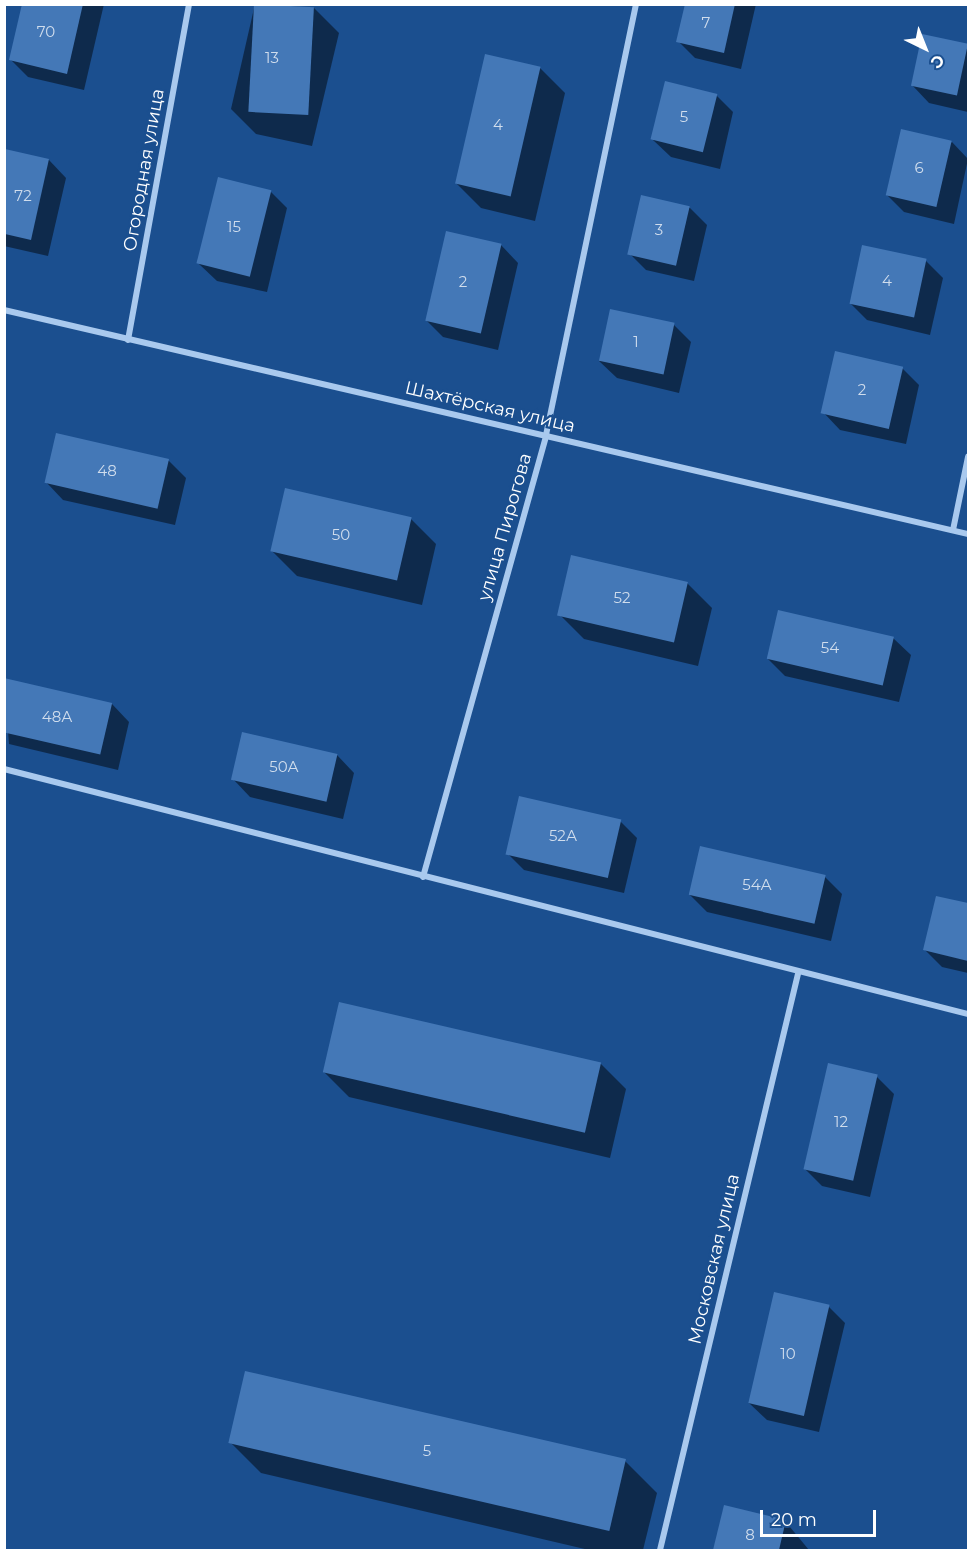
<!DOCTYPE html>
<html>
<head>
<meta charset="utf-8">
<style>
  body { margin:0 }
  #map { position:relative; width:973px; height:1555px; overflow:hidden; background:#1b4f8f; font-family:Montserrat,sans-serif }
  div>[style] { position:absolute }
  .shadow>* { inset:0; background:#0007 }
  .building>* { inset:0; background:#4478b7; transform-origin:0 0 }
  .street>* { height:6px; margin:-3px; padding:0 3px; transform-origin:3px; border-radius:3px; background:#a9c9ee }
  span { translate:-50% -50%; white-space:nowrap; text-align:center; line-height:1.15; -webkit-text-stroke:4.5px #1b4f8f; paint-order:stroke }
  .number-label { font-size:15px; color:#d0dded }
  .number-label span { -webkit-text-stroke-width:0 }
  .street-label { font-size:18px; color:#fff }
  .frame { position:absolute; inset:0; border:6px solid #fff; pointer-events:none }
  .north { position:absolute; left:895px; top:18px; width:60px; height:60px; -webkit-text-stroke:4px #1b4f8f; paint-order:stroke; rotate:137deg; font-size:16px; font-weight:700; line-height:24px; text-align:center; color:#fff }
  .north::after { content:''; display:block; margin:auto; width:21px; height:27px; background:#fff; clip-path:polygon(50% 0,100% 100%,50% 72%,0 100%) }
  .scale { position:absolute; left:760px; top:1510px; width:116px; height:27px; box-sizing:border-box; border:3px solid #fff; border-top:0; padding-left:8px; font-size:18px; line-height:21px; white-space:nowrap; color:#fff; -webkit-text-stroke:4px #1b4f8f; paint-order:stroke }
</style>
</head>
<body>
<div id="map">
  <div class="shadow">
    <i style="clip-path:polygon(23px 4px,104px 4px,84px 90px,28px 77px,11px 60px)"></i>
    <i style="clip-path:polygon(255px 4px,314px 8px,339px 33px,312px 146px,256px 134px,231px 109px)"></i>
    <i style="clip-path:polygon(686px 4px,756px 4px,741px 69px,695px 58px,678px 41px)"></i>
    <i style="clip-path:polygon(923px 35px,968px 45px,968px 112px,929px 103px,912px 85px)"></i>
    <i style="clip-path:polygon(540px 68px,565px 93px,535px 221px,481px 208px,456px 183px)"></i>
    <i style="clip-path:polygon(716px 95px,733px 112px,720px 169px,671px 157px,653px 140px)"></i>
    <i style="clip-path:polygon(952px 142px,968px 159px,954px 224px,904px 212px,887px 195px)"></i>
    <i style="clip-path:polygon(4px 150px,49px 160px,66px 178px,48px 256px,4px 246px)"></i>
    <i style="clip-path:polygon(270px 191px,287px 208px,267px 292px,217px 281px,199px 264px)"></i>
    <i style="clip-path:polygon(642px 197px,690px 208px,707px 225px,694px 281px,646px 270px,629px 253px)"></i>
    <i style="clip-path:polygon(501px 245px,518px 263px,498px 350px,443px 337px,426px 320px)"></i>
    <i style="clip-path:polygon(926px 261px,943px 278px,930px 335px,867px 320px,850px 303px)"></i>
    <i style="clip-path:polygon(674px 325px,691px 342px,679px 393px,617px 378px,599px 361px)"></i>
    <i style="clip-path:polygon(902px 368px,919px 385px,906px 444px,840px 430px,823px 412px)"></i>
    <i style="clip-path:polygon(57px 435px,169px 461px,186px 478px,175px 525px,63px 500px,46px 482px)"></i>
    <i style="clip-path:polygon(411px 519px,436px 544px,422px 605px,297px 576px,272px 551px)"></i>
    <i style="clip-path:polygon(687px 583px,712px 608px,698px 666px,584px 639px,559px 614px)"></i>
    <i style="clip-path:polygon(893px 638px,911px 655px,899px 702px,785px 676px,768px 659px)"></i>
    <i style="clip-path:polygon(4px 680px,112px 704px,129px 722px,118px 770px,9px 744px)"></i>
    <i style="clip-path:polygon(337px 755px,354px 773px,343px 819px,250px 797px,233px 779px)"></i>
    <i style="clip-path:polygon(620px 821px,637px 838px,624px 893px,524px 870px,507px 853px)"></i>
    <i style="clip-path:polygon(825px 877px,842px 894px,831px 941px,707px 912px,690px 895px)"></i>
    <i style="clip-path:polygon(938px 897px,968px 905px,968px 973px,942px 967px,925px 950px)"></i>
    <i style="clip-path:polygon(601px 1064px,626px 1089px,610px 1158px,349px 1097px,324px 1072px)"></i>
    <i style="clip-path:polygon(877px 1077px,894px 1094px,870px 1197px,822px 1186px,805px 1169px)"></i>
    <i style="clip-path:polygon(828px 1306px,845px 1323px,819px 1432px,767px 1420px,749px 1403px)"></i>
    <i style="clip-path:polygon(230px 1442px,625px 1461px,657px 1493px,643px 1550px,589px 1550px,261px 1473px)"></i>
    <i style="clip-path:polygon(725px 1507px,785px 1521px,809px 1550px,715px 1550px)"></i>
  </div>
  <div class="building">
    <i style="clip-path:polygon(22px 4px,83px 4px,67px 74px,9px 60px)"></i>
    <i style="left:254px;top:4px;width:60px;height:108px;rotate:3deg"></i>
    <i style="clip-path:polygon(685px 4px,735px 4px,724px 53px,676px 42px)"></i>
    <i style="left:922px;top:34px;width:47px;height:53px;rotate:12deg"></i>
    <i style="left:485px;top:54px;width:57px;height:133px;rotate:13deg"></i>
    <i style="left:665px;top:81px;width:54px;height:60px;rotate:14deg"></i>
    <i style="left:901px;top:129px;width:52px;height:68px;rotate:13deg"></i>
    <i style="clip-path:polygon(5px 149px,49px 159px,31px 240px,5px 234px)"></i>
    <i style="left:218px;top:177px;width:55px;height:89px;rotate:14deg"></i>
    <i style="left:641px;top:195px;width:50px;height:61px;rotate:13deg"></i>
    <i style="left:446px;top:231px;width:57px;height:92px;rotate:13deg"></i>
    <i style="left:862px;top:245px;width:66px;height:60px;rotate:12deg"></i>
    <i style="left:610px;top:309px;width:66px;height:53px;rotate:12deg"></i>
    <i style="left:835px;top:351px;width:70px;height:64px;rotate:13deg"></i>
    <i style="left:56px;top:433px;width:116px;height:51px;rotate:13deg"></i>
    <i style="left:285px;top:488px;width:130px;height:65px;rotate:13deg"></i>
    <i style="left:571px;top:555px;width:120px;height:62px;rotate:13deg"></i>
    <i style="left:778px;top:610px;width:119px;height:50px;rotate:13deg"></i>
    <i style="left:4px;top:678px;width:111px;height:53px;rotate:13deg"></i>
    <i style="left:242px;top:732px;width:98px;height:49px;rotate:13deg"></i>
    <i style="left:519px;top:796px;width:105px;height:60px;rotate:13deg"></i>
    <i style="left:700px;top:846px;width:129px;height:50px;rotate:13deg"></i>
    <i style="clip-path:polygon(936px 896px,968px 903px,968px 961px,923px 950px)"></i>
    <i style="left:339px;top:1002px;width:269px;height:72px;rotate:13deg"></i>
    <i style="left:828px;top:1063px;width:51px;height:109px;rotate:13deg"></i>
    <i style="left:774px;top:1292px;width:57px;height:114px;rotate:13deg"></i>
    <i style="left:245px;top:1371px;width:391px;height:74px;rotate:13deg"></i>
    <i style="clip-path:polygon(724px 1505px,786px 1520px,779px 1550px,713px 1550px)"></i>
  </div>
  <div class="street">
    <i style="left:4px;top:310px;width:990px;rotate:13.08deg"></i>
    <i style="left:128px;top:340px;width:341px;rotate:-79.7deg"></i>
    <i style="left:953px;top:530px;width:75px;rotate:-78.4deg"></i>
    <i style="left:4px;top:769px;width:995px;rotate:14.26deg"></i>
    <i style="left:423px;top:877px;width:459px;rotate:-74.4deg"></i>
    <i style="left:546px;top:435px;width:440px;rotate:-78.2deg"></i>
    <i style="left:660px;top:1550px;width:592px;rotate:-76.53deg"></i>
  </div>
  <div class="number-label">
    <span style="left:706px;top:23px">7</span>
    <span style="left:46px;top:32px">70</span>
    <span style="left:272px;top:58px">13</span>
    <span style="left:684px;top:117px">5</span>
    <span style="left:498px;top:125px">4</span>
    <span style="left:919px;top:168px">6</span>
    <span style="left:23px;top:196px">72</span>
    <span style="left:234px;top:227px">15</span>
    <span style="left:659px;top:230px">3</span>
    <span style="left:887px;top:281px">4</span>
    <span style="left:463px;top:282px">2</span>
    <span style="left:636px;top:342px">1</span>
    <span style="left:862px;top:390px">2</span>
    <span style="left:107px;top:471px">48</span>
    <span style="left:341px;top:535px">50</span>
    <span style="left:622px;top:598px">52</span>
    <span style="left:830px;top:648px">54</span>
    <span style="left:57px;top:717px">48А</span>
    <span style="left:284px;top:767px">50А</span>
    <span style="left:563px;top:836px">52А</span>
    <span style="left:757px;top:885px">54А</span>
    <span style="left:841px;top:1122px">12</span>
    <span style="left:788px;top:1354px">10</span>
    <span style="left:427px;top:1451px">5</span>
    <span style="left:750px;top:1535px">8</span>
  </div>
  <div class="street-label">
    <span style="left:144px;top:170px;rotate:-80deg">Огородная улица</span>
    <span style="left:490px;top:407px;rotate:13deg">Шахтёрская улица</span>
    <span style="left:505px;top:527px;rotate:-74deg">улица Пирогова</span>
    <span style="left:714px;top:1259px;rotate:-77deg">Московская улица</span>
  </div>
  <div class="frame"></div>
  <div class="north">С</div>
  <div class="scale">20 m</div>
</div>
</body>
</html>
